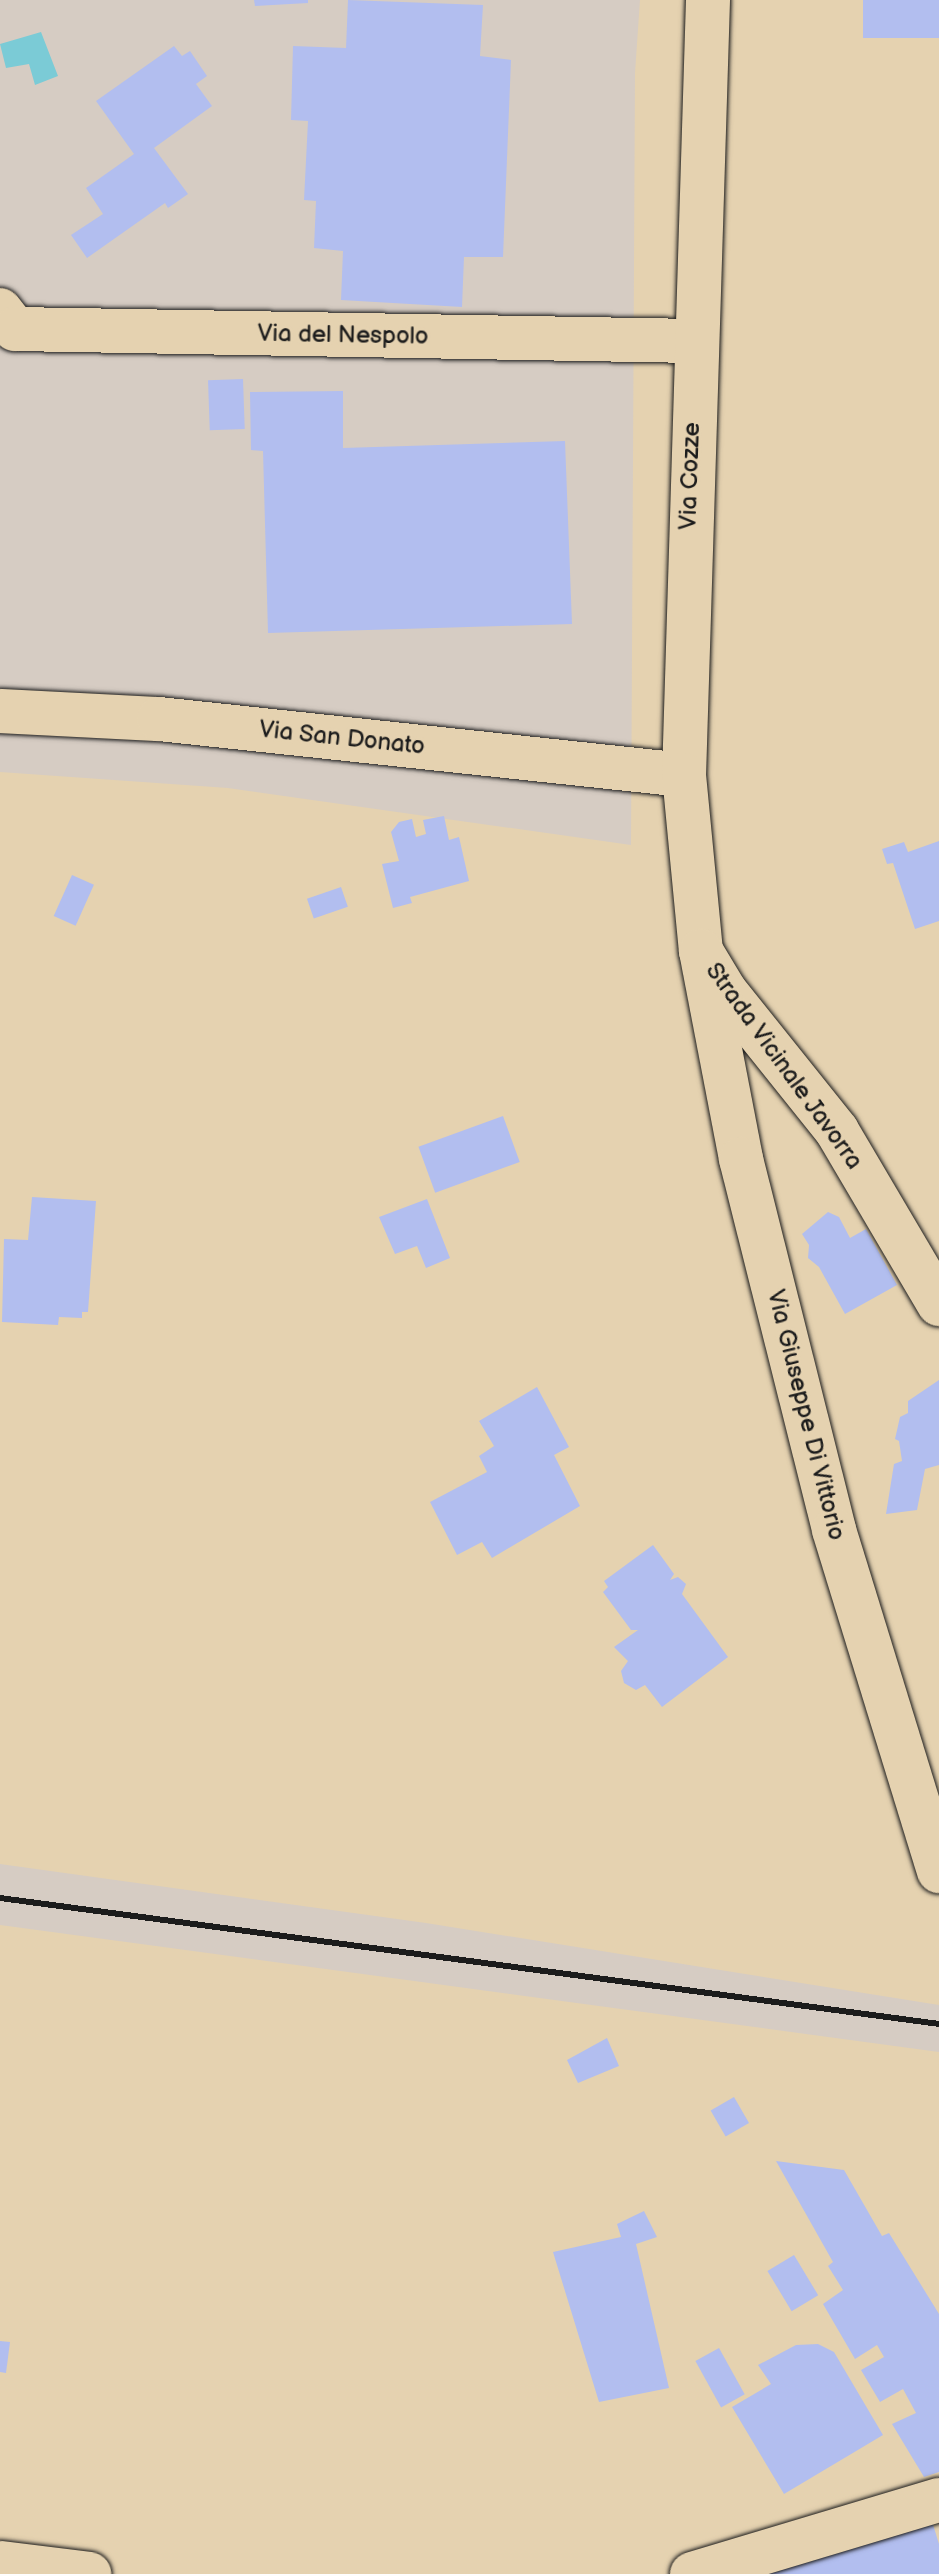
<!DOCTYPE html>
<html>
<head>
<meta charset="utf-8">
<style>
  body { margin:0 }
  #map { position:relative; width:939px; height:2574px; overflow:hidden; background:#e5d2b0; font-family:"Balsamiq Sans",sans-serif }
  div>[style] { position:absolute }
  .built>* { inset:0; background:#d6ccc3 }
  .water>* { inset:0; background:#7bcbd6 }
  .building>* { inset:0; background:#b2beef; transform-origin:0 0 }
  .roads { filter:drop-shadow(0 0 2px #1c1c1c) drop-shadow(0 0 2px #1c1c1c) }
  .minor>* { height:44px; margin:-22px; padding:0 22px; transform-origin:22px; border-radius:22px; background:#e5d2b0 }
  .tertiary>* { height:44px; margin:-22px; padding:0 22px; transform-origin:22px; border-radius:22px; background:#e5d2b0 }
  .rail>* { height:6px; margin:-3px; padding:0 3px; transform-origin:3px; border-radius:3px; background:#1c1c1c }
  span { translate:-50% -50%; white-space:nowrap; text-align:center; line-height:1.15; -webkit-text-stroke:6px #e5d2b0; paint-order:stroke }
  .street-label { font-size:24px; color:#1c1c1c }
</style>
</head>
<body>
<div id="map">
  <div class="built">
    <i style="clip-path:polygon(0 0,640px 0,635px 73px,631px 845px,228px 788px,0 772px)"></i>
    <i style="clip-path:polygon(0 1864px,426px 1923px,939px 2005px,939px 2052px,0 1925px)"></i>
  </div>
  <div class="water">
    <i style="clip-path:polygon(41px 32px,58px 76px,35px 85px,29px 64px,6px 68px,0 44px)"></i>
  </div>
  <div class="building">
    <i style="clip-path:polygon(254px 0,308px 0,308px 3px,255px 6px)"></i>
    <i style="clip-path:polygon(348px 0,483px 5px,480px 56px,511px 60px,503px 257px,464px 257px,462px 307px,341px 300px,343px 251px,314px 248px,316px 201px,304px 200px,308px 121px,291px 120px,293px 46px,346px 48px)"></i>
    <i style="left:863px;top:0;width:76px;height:38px"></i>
    <i style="clip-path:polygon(174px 46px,182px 56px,190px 51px,207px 76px,196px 84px,212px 106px,154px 148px,188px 194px,168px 208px,165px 203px,87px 258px,71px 235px,103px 214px,86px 188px,134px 154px,96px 101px)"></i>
    <i style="left:243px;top:379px;width:50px;height:35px;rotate:88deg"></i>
    <i style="clip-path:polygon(343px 391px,343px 448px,565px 441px,572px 624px,268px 633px,263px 451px,251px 450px,250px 392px)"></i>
    <i style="clip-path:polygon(444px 816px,449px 840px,459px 837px,469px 881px,410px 897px,412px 903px,393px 908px,382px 864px,399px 861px,391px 832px,399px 822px,412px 819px,416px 837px,426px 834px,423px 820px)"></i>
    <i style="clip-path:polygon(939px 841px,939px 921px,915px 929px,893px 863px,887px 864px,882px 849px,904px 842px,908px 852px)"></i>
    <i style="left:72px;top:875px;width:24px;height:45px;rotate:24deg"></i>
    <i style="left:341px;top:887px;width:21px;height:36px;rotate:71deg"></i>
    <i style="left:503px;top:1116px;width:49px;height:90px;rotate:70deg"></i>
    <i style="clip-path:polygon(32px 1197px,96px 1201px,88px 1312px,82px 1312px,82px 1318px,59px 1317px,58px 1325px,2px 1322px,4px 1239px,28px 1240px)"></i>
    <i style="clip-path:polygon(427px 1199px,450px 1258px,426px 1268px,417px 1246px,395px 1254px,379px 1217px)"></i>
    <i style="clip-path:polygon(828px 1212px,839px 1217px,850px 1238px,866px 1229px,897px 1285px,845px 1314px,819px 1267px,808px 1258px,809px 1245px,802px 1234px)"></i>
    <i style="clip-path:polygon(939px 1380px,939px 1465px,925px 1469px,917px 1510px,886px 1514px,894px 1464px,902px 1461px,899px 1441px,895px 1439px,900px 1417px,908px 1413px,908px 1401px)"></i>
    <i style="clip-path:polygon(537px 1387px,569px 1447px,554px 1455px,580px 1506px,492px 1558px,482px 1542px,457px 1555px,430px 1502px,487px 1472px,479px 1456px,494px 1446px,479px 1421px)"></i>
    <i style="clip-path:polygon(653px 1545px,674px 1574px,670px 1580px,678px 1577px,686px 1584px,682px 1594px,728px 1657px,662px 1707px,645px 1685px,636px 1690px,624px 1683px,621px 1671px,628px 1661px,614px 1647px,638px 1630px,631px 1630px,603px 1592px,608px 1587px,604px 1581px)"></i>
    <i style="clip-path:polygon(607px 2038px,619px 2066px,578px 2083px,567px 2060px)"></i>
    <i style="left:734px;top:2097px;width:30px;height:27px;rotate:60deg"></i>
    <i style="clip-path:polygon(776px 2161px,844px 2170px,882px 2236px,889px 2233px,939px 2314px,939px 2472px,924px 2477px,892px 2424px,916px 2413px,903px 2389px,880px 2402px,861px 2370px,884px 2357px,877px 2345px,855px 2359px,823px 2304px,843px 2290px,828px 2266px,833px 2262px)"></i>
    <i style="clip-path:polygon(644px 2211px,657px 2237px,636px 2244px,669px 2388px,599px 2402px,553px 2252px,621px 2237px,617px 2224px)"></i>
    <i style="left:794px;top:2255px;width:47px;height:31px;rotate:59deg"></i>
    <i style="clip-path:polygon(0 2341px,10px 2342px,6px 2373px,0 2372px)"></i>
    <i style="clip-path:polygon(818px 2344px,834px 2352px,883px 2435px,784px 2494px,732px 2407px,771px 2384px,758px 2365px,796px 2345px)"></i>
    <i style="left:719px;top:2348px;width:53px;height:27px;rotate:61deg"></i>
    <i style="clip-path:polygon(931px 2518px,939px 2544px,939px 2574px,750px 2574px)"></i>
  </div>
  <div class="roads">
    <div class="minor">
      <i style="left:0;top:310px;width:24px;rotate:52deg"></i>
      <i style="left:15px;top:329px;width:680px;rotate:1.01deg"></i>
      <i style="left:0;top:711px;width:159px;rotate:2.9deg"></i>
      <i style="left:159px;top:719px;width:528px;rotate:6.09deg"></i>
      <i style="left:701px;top:951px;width:47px;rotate:59deg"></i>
      <i style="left:725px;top:991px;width:179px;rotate:51.3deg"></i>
      <i style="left:837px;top:1131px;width:201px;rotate:59.5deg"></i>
      <i style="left:0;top:2563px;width:90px;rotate:7deg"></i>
      <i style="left:692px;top:2574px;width:258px;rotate:-16.7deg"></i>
    </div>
    <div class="tertiary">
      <i style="left:708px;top:0;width:775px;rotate:91.77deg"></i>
      <i style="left:684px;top:775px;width:177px;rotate:84.5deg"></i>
      <i style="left:701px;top:951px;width:212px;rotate:79.1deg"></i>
      <i style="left:741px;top:1159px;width:382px;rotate:75.9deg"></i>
      <i style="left:834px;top:1530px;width:357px;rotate:72.9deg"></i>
    </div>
  </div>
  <div class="rail">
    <i style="left:0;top:1898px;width:947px;rotate:7.64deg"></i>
  </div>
  <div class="street-label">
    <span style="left:343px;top:335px;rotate:1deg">Via del Nespolo</span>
    <span style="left:690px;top:476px;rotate:-88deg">Via Cozze</span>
    <span style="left:342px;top:738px;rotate:6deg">Via San Donato</span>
    <span style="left:784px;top:1066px;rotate:54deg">Strada Vicinale Javorra</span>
    <span style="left:806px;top:1415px;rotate:76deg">Via Giuseppe Di Vittorio</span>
  </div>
</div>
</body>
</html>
